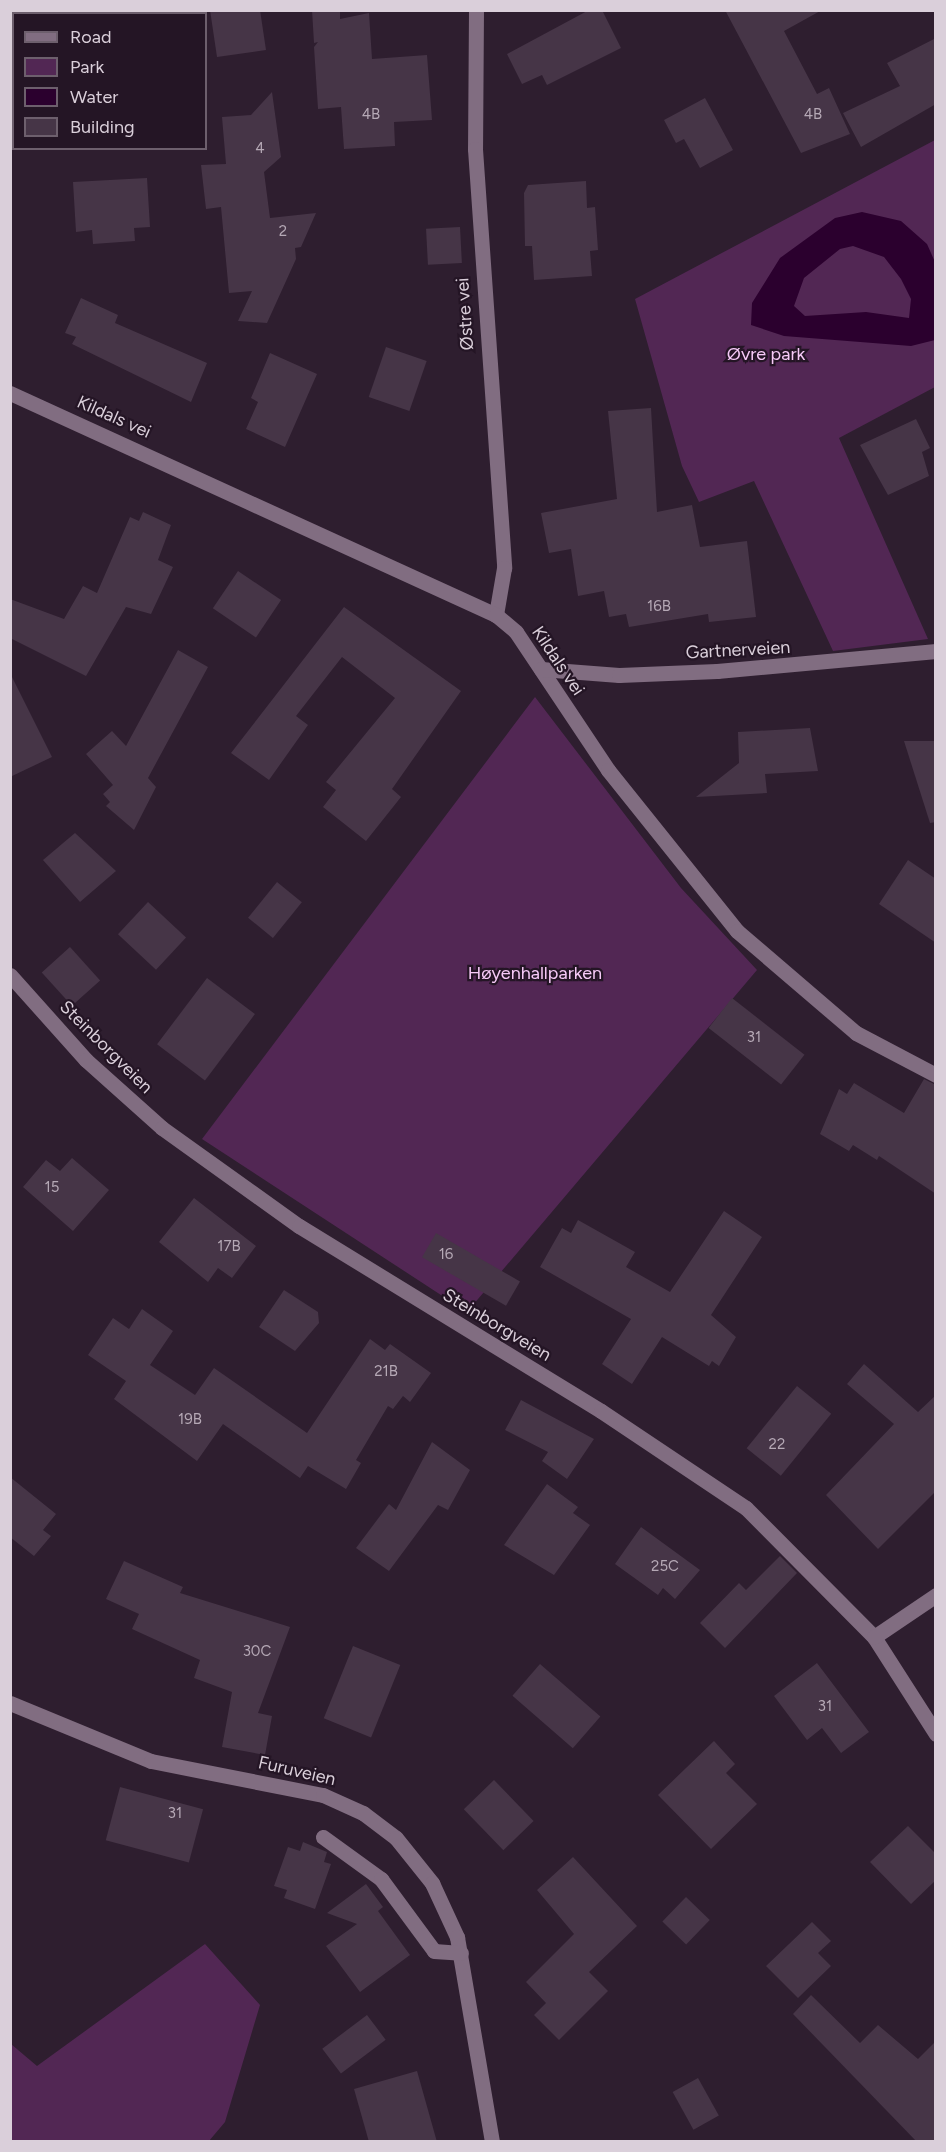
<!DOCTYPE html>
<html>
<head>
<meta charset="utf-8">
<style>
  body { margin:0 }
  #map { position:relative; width:946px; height:2152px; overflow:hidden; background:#2e1e2f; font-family:Figtree,sans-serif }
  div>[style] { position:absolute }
  .green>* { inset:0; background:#522754 }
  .water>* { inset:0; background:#2b002e }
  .building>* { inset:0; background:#463547; transform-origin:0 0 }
  .minor>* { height:15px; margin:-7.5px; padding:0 7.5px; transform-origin:7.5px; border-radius:7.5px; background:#816d81 }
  span { translate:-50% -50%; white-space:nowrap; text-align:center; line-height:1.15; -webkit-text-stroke:4.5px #241525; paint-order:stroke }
  .number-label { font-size:15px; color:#b5a8b5 }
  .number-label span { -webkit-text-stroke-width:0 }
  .street-label { font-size:18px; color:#dacfda }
  .park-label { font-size:18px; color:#f7caf8 }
  .frame { position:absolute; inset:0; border:12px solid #dacfda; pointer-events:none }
  .legend { position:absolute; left:12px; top:12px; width:195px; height:138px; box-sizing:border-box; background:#241525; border:2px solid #6d5f6d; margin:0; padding:8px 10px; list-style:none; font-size:18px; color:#dacfda }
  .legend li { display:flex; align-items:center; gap:12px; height:30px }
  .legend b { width:30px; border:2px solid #6d5f6d }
</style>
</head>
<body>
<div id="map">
  <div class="green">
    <i style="clip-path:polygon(935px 140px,935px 387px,839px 438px,928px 639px,833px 651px,754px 481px,699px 502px,682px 466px,635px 299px)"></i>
    <i style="clip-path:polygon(535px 697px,681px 888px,757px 970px,467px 1312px,202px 1139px)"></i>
    <i style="clip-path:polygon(205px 1944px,260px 2005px,225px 2122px,209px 2141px,11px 2141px,11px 2044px,37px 2066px)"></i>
  </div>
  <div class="water">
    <i style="clip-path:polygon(evenodd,862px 212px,901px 221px,927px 244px,935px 262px,935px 340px,911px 346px,784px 336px,751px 325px,752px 303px,780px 258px,835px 218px,862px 212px,853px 246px,884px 257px,901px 279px,911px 299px,909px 318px,866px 312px,805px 316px,794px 306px,804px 278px,840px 249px,853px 246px)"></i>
  </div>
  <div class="building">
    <i style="clip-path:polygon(210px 10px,260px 10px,266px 50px,217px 57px)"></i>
    <i style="clip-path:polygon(312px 10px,340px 10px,340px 19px,369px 13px,372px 59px,427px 55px,432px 120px,394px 122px,395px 146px,344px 149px,341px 107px,318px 109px,314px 47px,318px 42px,314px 43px)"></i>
    <i style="clip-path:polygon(589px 10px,602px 10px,621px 48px,547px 85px,542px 75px,522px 84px,507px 54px)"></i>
    <i style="clip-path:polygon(725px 10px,822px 10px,784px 31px,817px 94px,829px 88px,850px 134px,801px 153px)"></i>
    <i style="clip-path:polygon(936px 38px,936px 104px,861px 147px,843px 113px,900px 86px,887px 63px)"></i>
    <i style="clip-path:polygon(272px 92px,281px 157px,264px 172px,270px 218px,316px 213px,301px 247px,295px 248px,296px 259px,267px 323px,238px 321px,252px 291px,229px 293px,221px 207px,206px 209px,201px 165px,226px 164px,222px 117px,251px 115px)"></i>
    <i style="clip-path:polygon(705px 98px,733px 150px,700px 168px,684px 139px,676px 143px,664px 120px)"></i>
    <i style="clip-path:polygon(147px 178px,150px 227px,134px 228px,135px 241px,93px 244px,92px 230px,76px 232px,73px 182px)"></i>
    <i style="clip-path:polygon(586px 181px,587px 208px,595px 207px,598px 250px,590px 251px,592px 276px,534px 280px,532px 246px,525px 246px,524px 193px,528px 185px)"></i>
    <i style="left:460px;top:227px;width:36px;height:34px;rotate:87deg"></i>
    <i style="clip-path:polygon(81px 298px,118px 315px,115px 323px,207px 363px,191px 402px,72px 344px,76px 337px,65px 333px)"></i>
    <i style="left:386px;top:347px;width:43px;height:53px;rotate:19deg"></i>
    <i style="clip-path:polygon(270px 353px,317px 374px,285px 447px,246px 429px,258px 402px,251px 398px)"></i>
    <i style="clip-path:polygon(651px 408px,657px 512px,692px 505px,700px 547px,747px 541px,756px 617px,709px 622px,708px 614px,629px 627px,626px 614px,609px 617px,604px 591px,578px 596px,571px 549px,549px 553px,541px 513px,617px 499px,608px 411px)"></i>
    <i style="clip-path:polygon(916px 419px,930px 448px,922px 452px,929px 476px,888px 495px,860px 445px)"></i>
    <i style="clip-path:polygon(143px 512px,171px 525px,158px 560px,173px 567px,151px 614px,126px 607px,86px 676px,10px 638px,10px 599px,64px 619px,83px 586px,97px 593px,130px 517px,139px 521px)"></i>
    <i style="left:238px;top:571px;width:52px;height:45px;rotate:34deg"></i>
    <i style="clip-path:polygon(344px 607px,461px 691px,392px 789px,401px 797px,366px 841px,323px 807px,336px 790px,326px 782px,395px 698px,342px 657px,296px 716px,308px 725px,269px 780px,231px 753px)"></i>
    <i style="clip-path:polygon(178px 650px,208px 667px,148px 778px,156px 787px,134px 830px,106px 806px,110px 802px,103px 794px,113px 785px,86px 754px,112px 731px,126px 746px)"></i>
    <i style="clip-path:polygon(10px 673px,52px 757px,10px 777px)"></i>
    <i style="clip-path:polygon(810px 728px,818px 771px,765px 774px,767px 793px,696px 797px,739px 763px,738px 732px)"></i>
    <i style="clip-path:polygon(904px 741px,936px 741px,936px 822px,930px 823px)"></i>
    <i style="clip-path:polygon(75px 833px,116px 871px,80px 902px,43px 860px)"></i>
    <i style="clip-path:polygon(908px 860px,936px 879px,936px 943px,879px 904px)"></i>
    <i style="left:277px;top:882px;width:32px;height:46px;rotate:39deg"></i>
    <i style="left:148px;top:902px;width:52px;height:44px;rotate:43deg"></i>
    <i style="left:70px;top:947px;width:45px;height:38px;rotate:48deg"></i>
    <i style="left:207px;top:978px;width:60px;height:83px;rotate:37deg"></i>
    <i style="left:732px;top:998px;width:92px;height:38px;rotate:38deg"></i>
    <i style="clip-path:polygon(924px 1079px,936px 1085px,936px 1194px,879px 1156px,877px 1160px,853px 1145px,849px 1151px,820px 1134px,839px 1089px,847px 1094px,854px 1083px,904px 1113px)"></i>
    <i style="clip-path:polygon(72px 1158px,109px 1190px,73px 1231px,23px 1187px,46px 1160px,60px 1171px)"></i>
    <i style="clip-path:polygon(194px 1198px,256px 1246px,232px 1278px,218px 1268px,208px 1282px,159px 1242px)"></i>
    <i style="clip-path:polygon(724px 1211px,762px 1237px,711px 1315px,736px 1337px,719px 1366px,712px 1361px,709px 1366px,662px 1337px,632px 1384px,602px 1364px,631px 1319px,540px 1267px,562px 1228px,571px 1233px,578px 1220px,635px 1252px,626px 1267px,670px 1292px)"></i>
    <i style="left:436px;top:1233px;width:97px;height:28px;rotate:30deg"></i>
    <i style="clip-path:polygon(284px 1290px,318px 1312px,319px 1323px,295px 1351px,259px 1327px)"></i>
    <i style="clip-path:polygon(142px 1309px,173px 1331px,150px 1365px,195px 1395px,214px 1368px,307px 1433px,370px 1339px,385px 1350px,390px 1344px,431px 1373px,410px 1402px,403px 1396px,393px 1409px,388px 1406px,356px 1460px,361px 1463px,346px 1489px,308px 1466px,300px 1478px,223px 1424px,197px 1461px,114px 1399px,126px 1381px,88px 1355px,113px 1318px,129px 1329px)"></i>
    <i style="clip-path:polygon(864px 1364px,918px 1412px,936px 1395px,936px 1491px,878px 1549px,826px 1495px,894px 1424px,847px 1384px)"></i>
    <i style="left:797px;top:1386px;width:44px;height:80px;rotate:39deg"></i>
    <i style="clip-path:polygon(521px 1400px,594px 1439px,567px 1479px,542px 1461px,548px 1452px,505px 1430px)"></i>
    <i style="clip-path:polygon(432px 1442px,470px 1470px,448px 1510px,438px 1505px,389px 1571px,356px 1548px,389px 1504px,396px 1510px)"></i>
    <i style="clip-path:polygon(10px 1477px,56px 1514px,43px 1530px,51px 1536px,34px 1556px,10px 1537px)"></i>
    <i style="clip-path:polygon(547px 1484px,578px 1507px,573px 1513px,590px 1525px,554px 1575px,504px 1545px)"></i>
    <i style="clip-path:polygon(641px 1527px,700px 1570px,675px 1599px,663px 1588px,658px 1595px,615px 1564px)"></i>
    <i style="clip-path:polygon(780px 1556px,797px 1573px,725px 1648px,700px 1623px,739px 1583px,746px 1590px)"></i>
    <i style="clip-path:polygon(124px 1561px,183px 1587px,180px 1593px,290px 1627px,258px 1713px,272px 1716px,265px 1755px,222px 1747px,232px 1692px,194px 1678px,200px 1660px,132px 1629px,139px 1614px,106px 1599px)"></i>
    <i style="left:353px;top:1646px;width:51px;height:78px;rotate:22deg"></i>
    <i style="clip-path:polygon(817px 1663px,869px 1732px,841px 1753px,822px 1728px,807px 1740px,774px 1696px)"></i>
    <i style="left:540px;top:1664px;width:80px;height:42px;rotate:41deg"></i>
    <i style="clip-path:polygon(714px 1741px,735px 1764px,726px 1773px,757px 1804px,711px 1849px,658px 1795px)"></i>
    <i style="left:494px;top:1780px;width:57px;height:42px;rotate:46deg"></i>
    <i style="left:120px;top:1787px;width:86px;height:55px;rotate:15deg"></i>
    <i style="clip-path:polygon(908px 1826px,936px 1854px,936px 1880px,911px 1904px,870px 1862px)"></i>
    <i style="clip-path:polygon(303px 1842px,327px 1852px,324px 1862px,331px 1864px,315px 1909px,284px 1898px,287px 1890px,274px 1886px,288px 1847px,300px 1851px)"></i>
    <i style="clip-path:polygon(573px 1857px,637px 1926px,589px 1972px,608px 1991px,559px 2040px,534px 2015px,546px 2003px,526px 1982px,574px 1934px,537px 1890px)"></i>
    <i style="clip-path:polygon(366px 1884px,383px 1907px,378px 1911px,410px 1955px,360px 1992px,326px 1946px,357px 1924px,327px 1913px)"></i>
    <i style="left:686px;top:1897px;width:33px;height:34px;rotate:44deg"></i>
    <i style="clip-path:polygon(812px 1922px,831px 1941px,818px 1953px,831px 1966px,798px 1998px,766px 1966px)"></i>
    <i style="clip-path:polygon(811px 1995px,860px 2043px,878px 2025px,918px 2059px,936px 2041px,936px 2142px,917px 2142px,793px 2014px)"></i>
    <i style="left:367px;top:2015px;width:31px;height:56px;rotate:53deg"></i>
    <i style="clip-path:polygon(417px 2071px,437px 2142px,369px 2142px,354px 2089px)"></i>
    <i style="left:698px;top:2078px;width:43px;height:29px;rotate:61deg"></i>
  </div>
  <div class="minor">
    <i style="left:476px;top:10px;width:139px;rotate:90.4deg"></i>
    <i style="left:475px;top:149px;width:420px;rotate:86deg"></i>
    <i style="left:504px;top:568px;width:48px;rotate:99.7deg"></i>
    <i style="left:10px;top:393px;width:534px;rotate:24.55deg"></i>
    <i style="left:496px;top:615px;width:26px;rotate:40deg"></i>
    <i style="left:516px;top:632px;width:166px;rotate:56.3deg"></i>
    <i style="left:608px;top:770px;width:206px;rotate:51.3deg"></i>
    <i style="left:737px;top:931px;width:157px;rotate:40.6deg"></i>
    <i style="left:856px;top:1033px;width:90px;rotate:27.7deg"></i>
    <i style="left:541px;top:669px;width:78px;rotate:4.4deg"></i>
    <i style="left:619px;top:675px;width:98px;rotate:-2.3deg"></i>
    <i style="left:717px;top:671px;width:220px;rotate:-5.2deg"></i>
    <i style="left:10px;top:975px;width:114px;rotate:48.2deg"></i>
    <i style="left:86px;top:1060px;width:102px;rotate:41.8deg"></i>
    <i style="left:162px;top:1128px;width:168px;rotate:35.6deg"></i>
    <i style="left:299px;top:1226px;width:354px;rotate:31.5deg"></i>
    <i style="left:601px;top:1411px;width:174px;rotate:33.8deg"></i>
    <i style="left:746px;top:1508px;width:182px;rotate:45.2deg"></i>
    <i style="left:874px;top:1637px;width:115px;rotate:57.4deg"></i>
    <i style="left:874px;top:1637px;width:75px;rotate:-34.1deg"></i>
    <i style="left:10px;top:1703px;width:152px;rotate:22.4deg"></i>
    <i style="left:151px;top:1761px;width:175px;rotate:11.2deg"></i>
    <i style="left:323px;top:1795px;width:44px;rotate:24.2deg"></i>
    <i style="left:363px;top:1813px;width:41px;rotate:37.1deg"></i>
    <i style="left:396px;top:1838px;width:58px;rotate:51.3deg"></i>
    <i style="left:432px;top:1883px;width:60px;rotate:65.2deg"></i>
    <i style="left:457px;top:1937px;width:208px;rotate:80.3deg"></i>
    <i style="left:323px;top:1837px;width:72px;rotate:35.9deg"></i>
    <i style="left:381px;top:1879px;width:89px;rotate:53.6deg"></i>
    <i style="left:434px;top:1951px;width:27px;rotate:4deg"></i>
  </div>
  <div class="number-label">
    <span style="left:371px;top:115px">4B</span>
    <span style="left:813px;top:115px">4B</span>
    <span style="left:260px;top:149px">4</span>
    <span style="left:283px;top:232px">2</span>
    <span style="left:659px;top:607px">16B</span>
    <span style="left:754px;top:1038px">31</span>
    <span style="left:52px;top:1188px">15</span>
    <span style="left:229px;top:1247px">17B</span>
    <span style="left:446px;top:1255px">16</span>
    <span style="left:386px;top:1372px">21B</span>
    <span style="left:190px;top:1420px">19B</span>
    <span style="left:777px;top:1445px">22</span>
    <span style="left:665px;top:1567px">25C</span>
    <span style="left:257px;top:1652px">30C</span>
    <span style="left:825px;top:1707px">31</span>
    <span style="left:175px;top:1814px">31</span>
  </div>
  <div class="street-label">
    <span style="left:465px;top:314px;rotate:-94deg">Østre vei</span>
    <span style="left:114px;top:417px;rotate:24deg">Kildals vei</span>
    <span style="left:738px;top:650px;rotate:-3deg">Gartnerveien</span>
    <span style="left:558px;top:661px;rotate:56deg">Kildals vei</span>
    <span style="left:106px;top:1047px;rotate:45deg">Steinborgveien</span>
    <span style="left:497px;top:1325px;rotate:31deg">Steinborgveien</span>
    <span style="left:297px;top:1771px;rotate:13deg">Furuveien</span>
  </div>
  <div class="park-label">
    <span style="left:766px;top:354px">Øvre park</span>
    <span style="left:535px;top:973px">Høyenhallparken</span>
  </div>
  <div class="frame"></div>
  <ul class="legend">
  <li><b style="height:8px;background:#816d81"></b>Road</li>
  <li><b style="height:16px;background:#522754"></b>Park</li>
  <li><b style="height:16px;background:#2b002e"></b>Water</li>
  <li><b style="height:16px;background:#463547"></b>Building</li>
  </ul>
</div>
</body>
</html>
